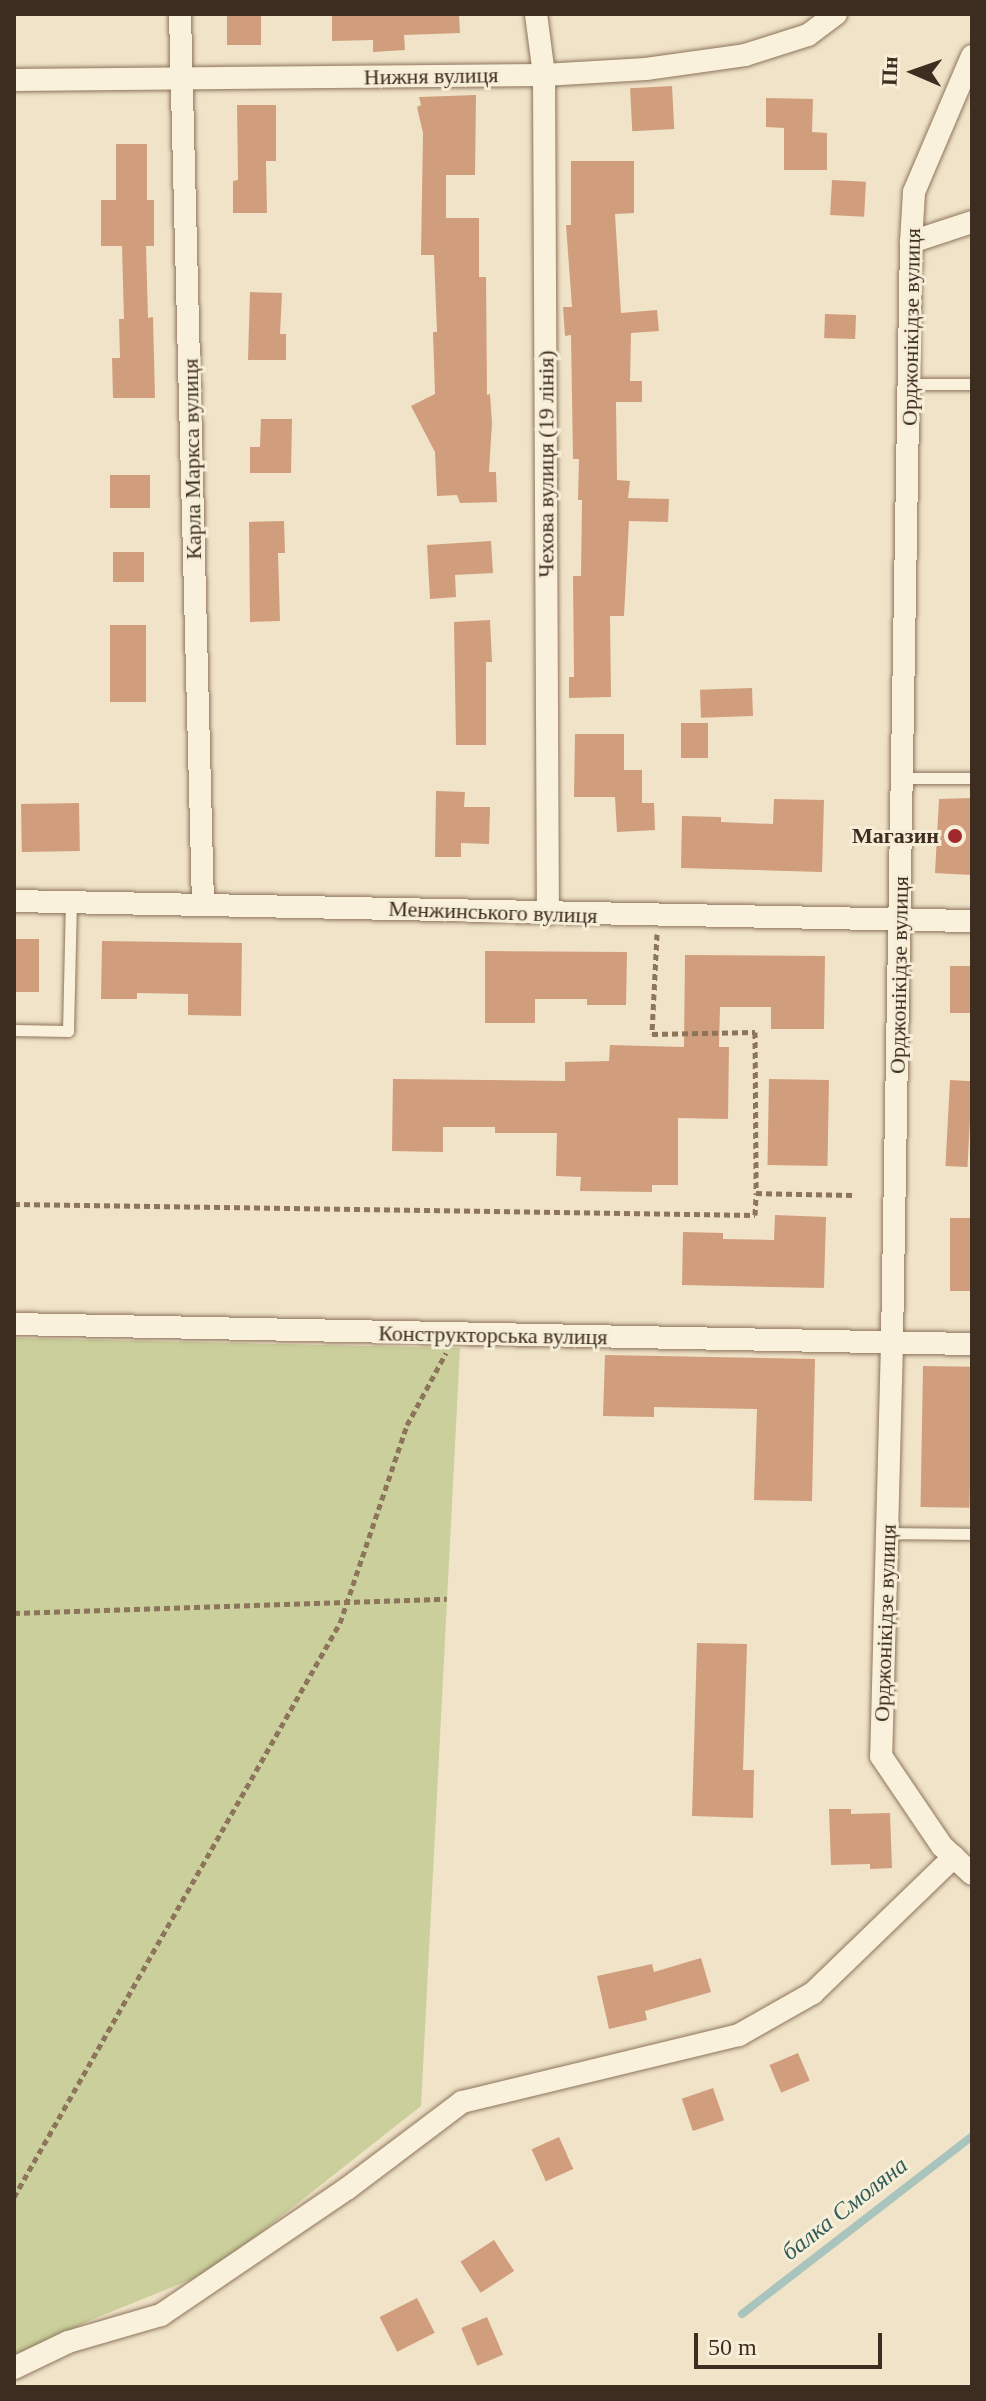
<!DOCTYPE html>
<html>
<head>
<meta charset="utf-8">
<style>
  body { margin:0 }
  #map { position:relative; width:986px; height:2401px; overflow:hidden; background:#f0e3c8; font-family:"Times New Roman",serif }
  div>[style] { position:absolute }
  .green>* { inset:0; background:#cacf9b }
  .stream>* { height:8px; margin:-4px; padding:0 4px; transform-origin:4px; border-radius:4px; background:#a9c4bc }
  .building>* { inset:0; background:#d09e7c; transform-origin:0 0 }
  .path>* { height:5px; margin-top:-2.5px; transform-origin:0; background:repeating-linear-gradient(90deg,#8d755c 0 6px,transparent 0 10px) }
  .roads { filter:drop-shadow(0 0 2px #8d755c) drop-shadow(0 0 2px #8d755c) }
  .service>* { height:11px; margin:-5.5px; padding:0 5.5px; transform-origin:5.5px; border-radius:5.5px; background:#faf1dc }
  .minor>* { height:22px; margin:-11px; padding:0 11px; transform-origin:11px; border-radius:11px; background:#faf1dc }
  .dots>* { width:22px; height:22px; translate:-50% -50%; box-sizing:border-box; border:4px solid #f7eed8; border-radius:50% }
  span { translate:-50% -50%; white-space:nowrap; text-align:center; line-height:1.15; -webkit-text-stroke:6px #f7eed8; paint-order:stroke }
  .street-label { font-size:22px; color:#3d2d20 }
  .poi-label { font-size:22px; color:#3d2d20; font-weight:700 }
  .right { translate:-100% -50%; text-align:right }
  .water-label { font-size:24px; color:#2f5d5a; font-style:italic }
  .frame { position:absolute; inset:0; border:16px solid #3d2d20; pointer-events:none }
  .north { position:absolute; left:874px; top:32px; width:80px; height:80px; -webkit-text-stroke:6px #f7eed8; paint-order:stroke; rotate:272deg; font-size:22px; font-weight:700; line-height:32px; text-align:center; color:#3d2d20 }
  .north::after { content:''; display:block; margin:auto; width:28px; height:36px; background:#3d2d20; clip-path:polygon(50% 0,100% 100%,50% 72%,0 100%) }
  .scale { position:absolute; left:694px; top:2333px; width:188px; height:36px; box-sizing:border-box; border:4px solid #3d2d20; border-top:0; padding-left:10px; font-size:24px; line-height:28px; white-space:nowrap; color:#3d2d20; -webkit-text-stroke:6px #f7eed8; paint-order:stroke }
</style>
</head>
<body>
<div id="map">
  <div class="green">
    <i style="clip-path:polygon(14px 1338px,460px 1348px,421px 2106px,212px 2271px,91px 2320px,14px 2357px)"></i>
  </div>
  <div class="stream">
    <i style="left:742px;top:2314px;width:291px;rotate:-37.7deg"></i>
  </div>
  <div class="building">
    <i style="left:227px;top:14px;width:34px;height:31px"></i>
    <i style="clip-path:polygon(332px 14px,459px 14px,460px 33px,404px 35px,405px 50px,373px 52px,373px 40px,332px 41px)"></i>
    <i style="left:672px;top:86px;width:43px;height:42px;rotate:87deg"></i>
    <i style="clip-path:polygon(476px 95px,475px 175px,446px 175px,446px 218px,479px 218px,479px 277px,486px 277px,487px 395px,490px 394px,492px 423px,489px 472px,496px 472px,497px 502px,460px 503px,457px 495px,437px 496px,435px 452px,411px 406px,435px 394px,433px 332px,437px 332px,434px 255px,421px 255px,423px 133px,417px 107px,421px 105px,419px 97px)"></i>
    <i style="clip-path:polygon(766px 98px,813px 99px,812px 132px,827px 133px,827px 170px,784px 170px,784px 128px,766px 127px)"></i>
    <i style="clip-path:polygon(237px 105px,276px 105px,276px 161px,266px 161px,267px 213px,233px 213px,233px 181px,238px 180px)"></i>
    <i style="clip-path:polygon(116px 144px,147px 144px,147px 200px,154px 200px,154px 246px,146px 246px,148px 318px,153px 317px,155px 398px,113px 398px,112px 358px,120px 358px,119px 319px,124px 319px,122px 246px,101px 246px,101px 200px,116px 200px)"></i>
    <i style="clip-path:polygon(571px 161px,634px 161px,634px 213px,615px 214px,621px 313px,657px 310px,659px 331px,631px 333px,630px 381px,642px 381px,642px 402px,616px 402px,617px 480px,630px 481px,628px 498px,669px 499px,668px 522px,629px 521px,624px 616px,610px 616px,611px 697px,569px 698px,569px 677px,574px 677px,573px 576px,581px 576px,582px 500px,578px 500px,579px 459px,573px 459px,571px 335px,565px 336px,563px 307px,572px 307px,566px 225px,571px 225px)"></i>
    <i style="left:832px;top:180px;width:34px;height:35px;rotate:3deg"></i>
    <i style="clip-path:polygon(250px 292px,282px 293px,280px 334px,286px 334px,286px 360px,248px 360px)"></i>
    <i style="left:825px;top:314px;width:31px;height:24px;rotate:2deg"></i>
    <i style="clip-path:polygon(261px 419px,292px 419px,291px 473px,250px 473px,250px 447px,260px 447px)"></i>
    <i style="left:110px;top:475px;width:40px;height:33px"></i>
    <i style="clip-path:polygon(284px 521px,285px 553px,278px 553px,280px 621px,250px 622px,249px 522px)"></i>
    <i style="clip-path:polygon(491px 541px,493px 573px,455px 575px,456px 597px,430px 599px,427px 545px)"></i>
    <i style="left:113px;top:552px;width:31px;height:30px"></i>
    <i style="clip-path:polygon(490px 620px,492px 662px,486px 662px,486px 745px,456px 745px,454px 622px)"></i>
    <i style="left:110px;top:625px;width:36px;height:77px"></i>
    <i style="left:752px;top:688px;width:28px;height:52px;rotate:88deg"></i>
    <i style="left:708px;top:723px;width:35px;height:27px;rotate:90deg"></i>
    <i style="clip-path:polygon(575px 734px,624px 734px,624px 770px,642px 770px,642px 803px,654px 803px,655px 830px,617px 832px,615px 797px,574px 797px)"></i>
    <i style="clip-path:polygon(436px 791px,465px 792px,464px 807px,490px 807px,489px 844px,461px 843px,461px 857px,435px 857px)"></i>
    <i style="clip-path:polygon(972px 798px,972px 875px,935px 873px,939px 799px)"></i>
    <i style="clip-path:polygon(774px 799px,824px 800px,822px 872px,681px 868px,682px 816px,721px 817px,721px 822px,773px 824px)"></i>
    <i style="left:79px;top:803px;width:48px;height:58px;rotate:89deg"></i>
    <i style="left:14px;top:939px;width:25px;height:53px"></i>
    <i style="clip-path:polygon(102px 941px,242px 943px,241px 1016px,188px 1015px,188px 994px,137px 993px,137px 999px,101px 999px)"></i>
    <i style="clip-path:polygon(485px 951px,627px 952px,626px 1005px,587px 1005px,587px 999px,535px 999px,535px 1023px,485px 1023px)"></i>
    <i style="clip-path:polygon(685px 955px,825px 956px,824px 1029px,771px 1029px,771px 1007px,720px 1007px,719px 1047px,729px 1047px,728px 1119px,678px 1118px,678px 1185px,652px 1185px,652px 1192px,580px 1191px,581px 1177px,556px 1176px,557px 1133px,495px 1133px,495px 1127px,443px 1127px,443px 1152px,392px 1151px,393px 1079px,565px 1081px,565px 1062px,609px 1061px,610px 1045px,684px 1047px)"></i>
    <i style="left:950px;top:966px;width:22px;height:47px"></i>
    <i style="left:769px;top:1079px;width:60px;height:86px;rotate:1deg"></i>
    <i style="left:950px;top:1080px;width:22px;height:86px;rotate:3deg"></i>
    <i style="clip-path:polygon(775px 1215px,826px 1217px,824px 1288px,682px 1285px,683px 1232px,723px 1233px,723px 1239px,774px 1240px)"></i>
    <i style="left:950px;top:1218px;width:22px;height:73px"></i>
    <i style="clip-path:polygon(605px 1355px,815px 1359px,812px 1501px,754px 1500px,757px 1409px,654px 1407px,654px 1417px,603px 1416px)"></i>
    <i style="left:923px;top:1366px;width:49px;height:141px;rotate:1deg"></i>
    <i style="clip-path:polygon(697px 1643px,747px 1644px,743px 1770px,754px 1770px,753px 1818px,692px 1816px)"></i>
    <i style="clip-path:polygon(829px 1809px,851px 1809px,851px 1814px,890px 1813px,892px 1868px,870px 1869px,870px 1864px,831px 1865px)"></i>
    <i style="clip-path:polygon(701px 1958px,711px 1992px,645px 2011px,647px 2020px,609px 2029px,597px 1976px,652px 1964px,654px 1972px)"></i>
    <i style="left:798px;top:2053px;width:30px;height:31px;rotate:67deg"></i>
    <i style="left:713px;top:2088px;width:34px;height:33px;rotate:71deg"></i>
    <i style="left:559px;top:2137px;width:35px;height:30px;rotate:66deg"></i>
    <i style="left:494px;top:2240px;width:37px;height:40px;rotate:57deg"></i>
    <i style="left:417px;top:2298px;width:39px;height:42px;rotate:63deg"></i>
    <i style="left:487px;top:2317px;width:41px;height:28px;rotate:67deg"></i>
  </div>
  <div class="path">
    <i style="left:657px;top:934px;width:100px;rotate:92.9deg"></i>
    <i style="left:652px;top:1034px;width:103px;rotate:-1.1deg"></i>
    <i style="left:755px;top:1032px;width:161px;rotate:89.6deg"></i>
    <i style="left:756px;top:1193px;width:98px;rotate:1.2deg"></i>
    <i style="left:14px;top:1204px;width:741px;rotate:0.85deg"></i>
    <i style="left:755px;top:1215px;width:22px;rotate:-87deg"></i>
    <i style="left:14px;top:1613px;width:433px;rotate:-1.9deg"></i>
    <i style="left:14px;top:2197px;width:660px;rotate:-60.41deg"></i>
    <i style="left:340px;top:1623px;width:209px;rotate:-71.3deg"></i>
    <i style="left:407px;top:1425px;width:82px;rotate:-61.6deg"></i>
  </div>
  <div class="roads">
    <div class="service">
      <i style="left:910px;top:384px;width:62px"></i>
      <i style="left:902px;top:778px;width:70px"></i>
      <i style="left:14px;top:1030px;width:54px;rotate:1.1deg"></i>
      <i style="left:68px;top:1031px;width:129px;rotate:-88.7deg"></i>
      <i style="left:887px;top:1533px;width:85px;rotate:0.7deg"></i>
    </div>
    <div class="minor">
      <i style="left:180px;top:14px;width:890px;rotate:88.52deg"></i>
      <i style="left:536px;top:14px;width:62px;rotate:82.5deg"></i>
      <i style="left:544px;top:75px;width:839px;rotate:89.73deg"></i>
      <i style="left:972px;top:56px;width:148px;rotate:113.1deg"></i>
      <i style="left:914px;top:192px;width:50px;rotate:93.4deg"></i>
      <i style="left:911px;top:242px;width:1101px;rotate:90.99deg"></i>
      <i style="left:892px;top:1343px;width:413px;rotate:91.5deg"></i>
      <i style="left:881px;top:1756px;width:109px;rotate:55.9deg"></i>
      <i style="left:942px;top:1846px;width:41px;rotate:43deg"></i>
      <i style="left:14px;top:80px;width:530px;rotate:-0.54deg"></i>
      <i style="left:544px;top:75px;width:102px;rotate:-3.4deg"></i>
      <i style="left:646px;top:69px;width:100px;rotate:-8deg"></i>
      <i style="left:745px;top:55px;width:66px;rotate:-17.6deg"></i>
      <i style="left:808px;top:35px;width:35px;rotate:-37deg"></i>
      <i style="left:911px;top:242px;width:64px;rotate:-18.2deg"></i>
      <i style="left:14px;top:901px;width:958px;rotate:1.2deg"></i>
      <i style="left:14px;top:1324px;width:958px;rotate:1.2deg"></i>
      <i style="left:14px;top:2368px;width:60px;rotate:-25.7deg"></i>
      <i style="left:68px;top:2342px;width:97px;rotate:-16.2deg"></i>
      <i style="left:161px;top:2315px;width:226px;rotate:-34.2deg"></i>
      <i style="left:348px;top:2188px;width:143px;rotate:-37deg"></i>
      <i style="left:462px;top:2102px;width:285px;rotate:-13.6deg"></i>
      <i style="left:739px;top:2035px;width:85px;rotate:-29.6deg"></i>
      <i style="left:813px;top:1993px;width:196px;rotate:-44deg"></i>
    </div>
  </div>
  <div class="dots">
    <i style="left:955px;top:836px;background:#9f292c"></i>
  </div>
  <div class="street-label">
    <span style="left:431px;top:76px;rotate:-1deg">Нижня вулиця</span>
    <span style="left:911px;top:327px;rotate:-89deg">Орджонікідзе вулиця</span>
    <span style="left:192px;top:459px;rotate:-91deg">Карла Маркса вулиця</span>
    <span style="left:546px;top:464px;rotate:-90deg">Чехова вулиця (19 лiнiя)</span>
    <span style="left:493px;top:912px;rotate:2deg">Менжинського вулиця</span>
    <span style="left:899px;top:975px;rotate:-89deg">Орджонікідзе вулиця</span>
    <span style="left:493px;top:1335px;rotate:1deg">Конструкторська вулиця</span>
    <span style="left:885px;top:1623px;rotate:-88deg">Орджонікідзе вулиця</span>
  </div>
  <div class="poi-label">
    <span class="right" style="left:939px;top:836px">Магазин</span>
  </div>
  <div class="water-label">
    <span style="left:845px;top:2209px;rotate:-38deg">балка Смоляна</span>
  </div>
  <div class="frame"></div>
  <div class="north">Пн</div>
  <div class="scale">50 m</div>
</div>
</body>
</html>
